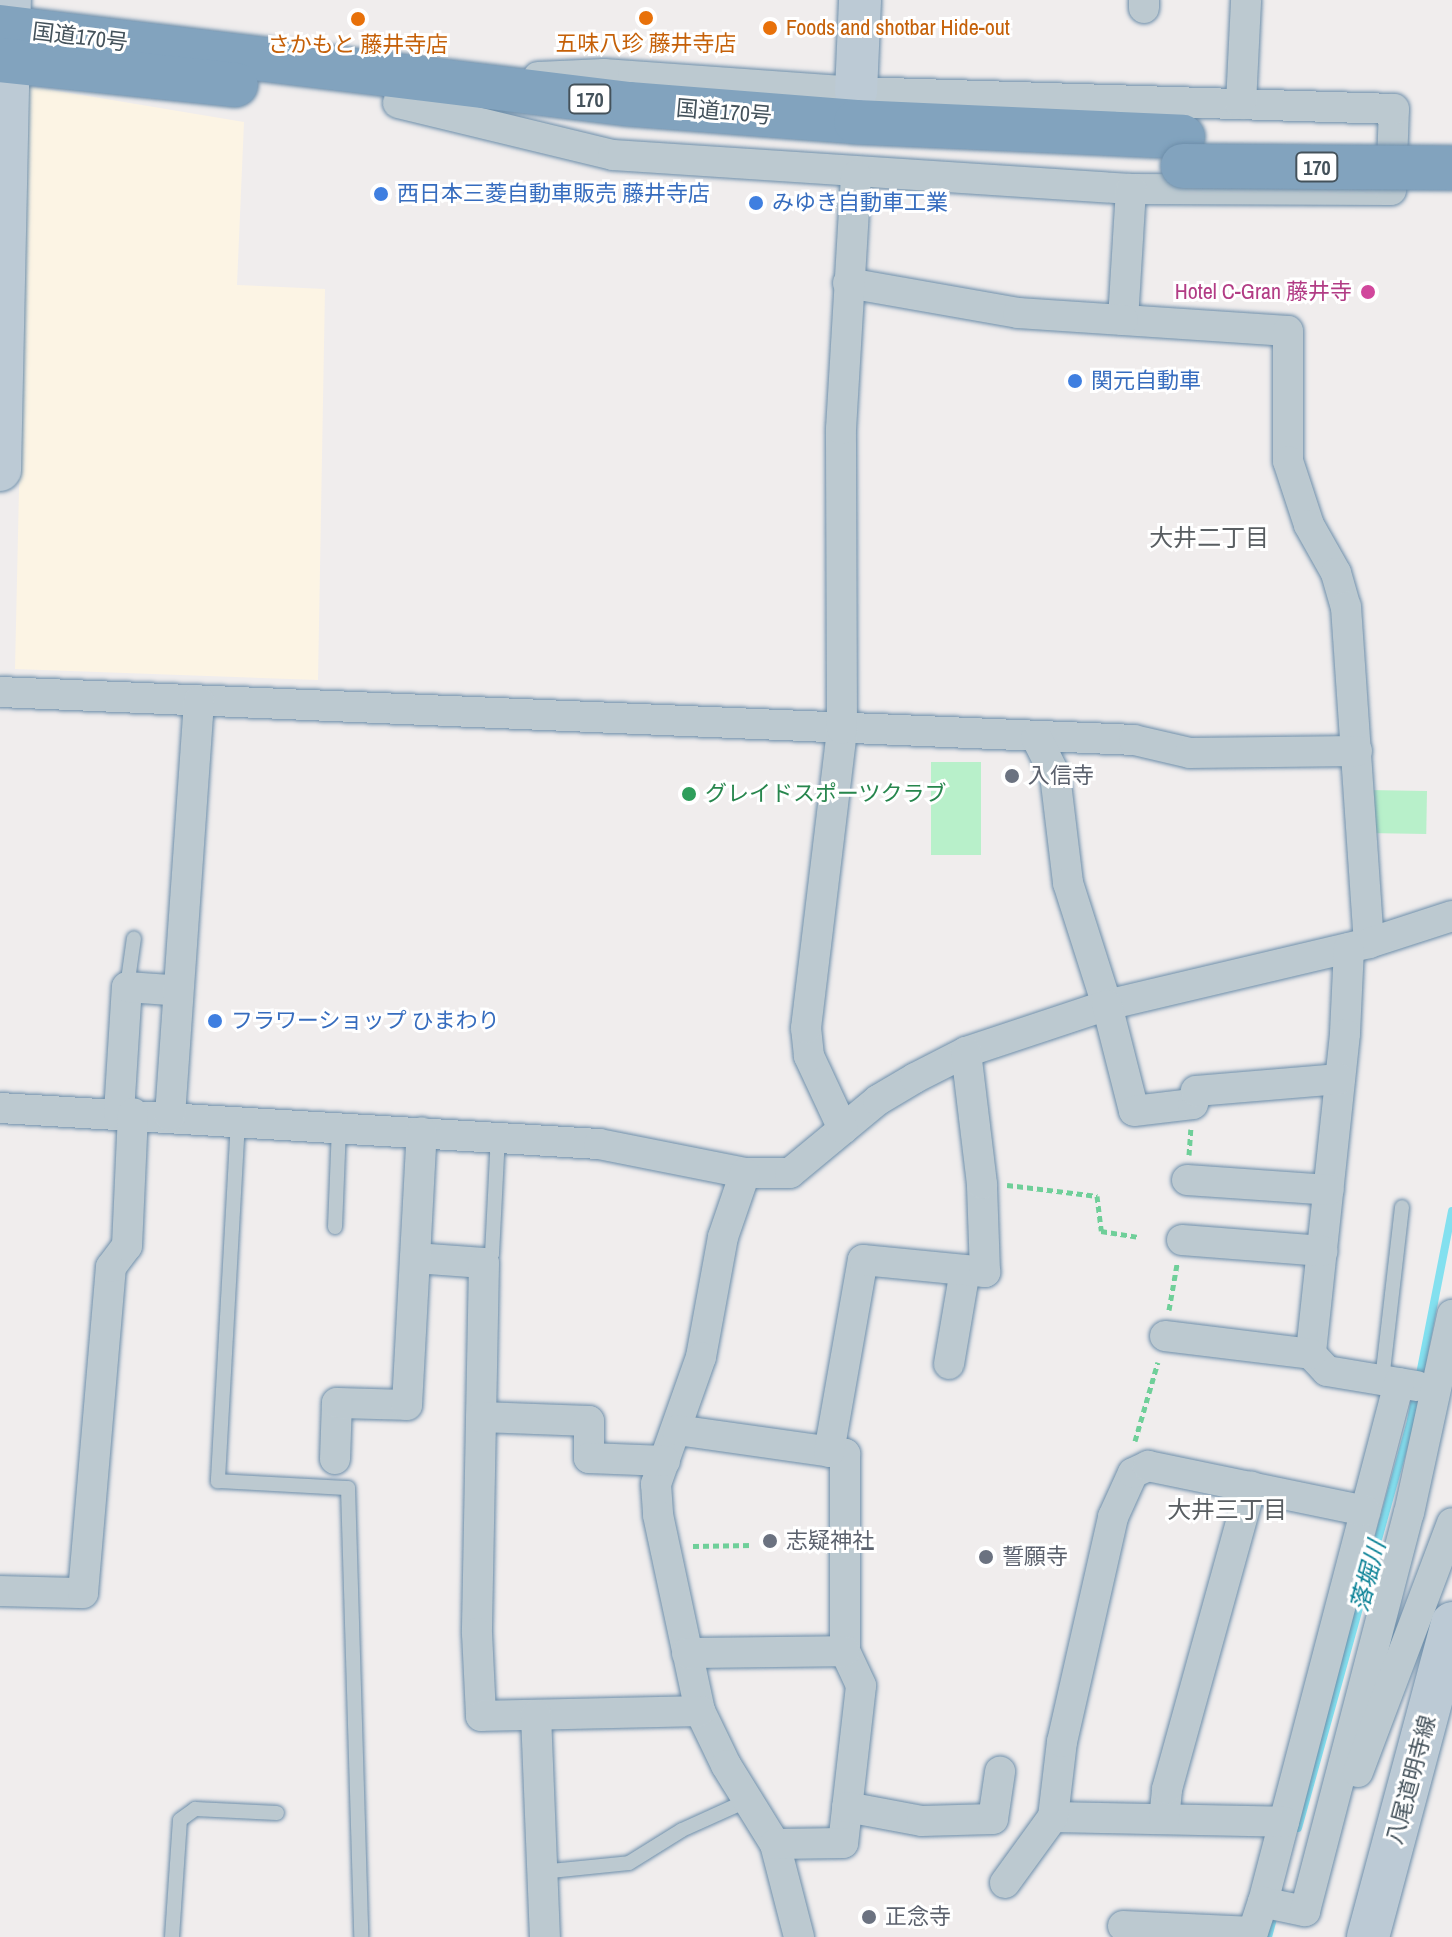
<!DOCTYPE html>
<html>
<head>
<meta charset="utf-8">
<style>
  body { margin:0 }
  #map { position:relative; width:1452px; height:1937px; overflow:hidden; background:#f0eded; font-family:"Archivo Narrow","Noto Sans JP",sans-serif }
  div>[style] { position:absolute }
  .commercial>* { inset:0; background:#fcf4e4 }
  .green>* { inset:0; background:#b8f0ca; transform-origin:0 0 }
  .stream>* { height:8px; margin:-4px; padding:0 4px; transform-origin:4px; border-radius:4px; background:#83e0ef }
  .path>* { height:5px; margin-top:-2.5px; transform-origin:0; background:repeating-linear-gradient(90deg,#6fcf99 0 6px,transparent 0 10px) }
  .roads { filter:drop-shadow(0 0 2px #6d8eaa) drop-shadow(0 0 2px #6d8eaa) }
  .lane>* { height:14px; margin:-7px; padding:0 7px; transform-origin:7px; border-radius:7px; background:#bcc9d0 }
  .street>* { height:30px; margin:-15px; padding:0 15px; transform-origin:15px; border-radius:15px; background:#bcc9d0 }
  .secondary>* { height:42px; margin:-21px; padding:0 21px; transform-origin:21px; border-radius:21px; background:#bccad5 }
  .highway>* { height:44px; margin:-22px; padding:0 22px; transform-origin:22px; border-radius:22px; background:#82a3be }
  .bridges { filter:drop-shadow(0 0 2px #6d8eaa) drop-shadow(0 0 2px #6d8eaa) }
  .highway-bridge>* { height:44px; margin:-22px; padding:0 22px; transform-origin:22px; border-radius:22px; background:#82a3be }
  .dots>* { width:22px; height:22px; translate:-50% -50%; box-sizing:border-box; border:4px solid #fff; border-radius:50% }
  span { translate:-50% -50%; white-space:nowrap; text-align:center; line-height:1.15; -webkit-text-stroke:6px #fff; paint-order:stroke }
  .shield-label span { padding:2px 6px; background:#fff; border:2px solid; border-radius:6px; -webkit-text-stroke-width:0 }
  .shield-label { font-size:20px; color:#44525b; font-weight:700 }
  .food-label { font-size:22px; color:#c56008 }
  .left { translate:0 -50%; text-align:left }
  .street-label { font-size:22px; color:#44525b }
  .shop-label { font-size:22px; color:#366cbe }
  .hotel-label { font-size:22px; color:#b23c85 }
  .right { translate:-100% -50%; text-align:right }
  .worship-label { font-size:22px; color:#5b616d }
  .leisure-label { font-size:22px; color:#27864d }
  .neighbourhood-label { font-size:24px; color:#595e62 }
  .water-label { font-size:24px; color:#088095; font-style:italic }
</style>
</head>
<body>
<div id="map">
  <div class="commercial">
    <i style="clip-path:polygon(28px 86px,244px 122px,237px 285px,325px 289px,318px 680px,15px 669px)"></i>
  </div>
  <div class="green">
    <i style="left:931px;top:762px;width:50px;height:93px"></i>
    <i style="left:1367px;top:790px;width:60px;height:43px;rotate:1deg"></i>
  </div>
  <div class="stream">
    <i style="left:1298px;top:1828px;width:423px;rotate:-74.5deg"></i>
    <i style="left:1411px;top:1420px;width:213px;rotate:-78.9deg"></i>
    <i style="left:1268px;top:1937px;width:20px;rotate:-75deg"></i>
  </div>
  <div class="path">
    <i style="left:1189px;top:1155px;width:26px;rotate:-86deg"></i>
    <i style="left:1007px;top:1185px;width:91px;rotate:7deg"></i>
    <i style="left:1097px;top:1196px;width:35px;rotate:83deg"></i>
    <i style="left:1101px;top:1231px;width:39px;rotate:9deg"></i>
    <i style="left:1169px;top:1310px;width:47px;rotate:-80.1deg"></i>
    <i style="left:1135px;top:1441px;width:82px;rotate:-73.8deg"></i>
    <i style="left:693px;top:1546px;width:59px;rotate:-1deg"></i>
  </div>
  <div class="roads">
    <div class="lane">
      <i style="left:127px;top:987px;width:49px;rotate:-81.9deg"></i>
      <i style="left:238px;top:1121px;width:361px;rotate:93.2deg"></i>
      <i style="left:218px;top:1481px;width:130px;rotate:3.1deg"></i>
      <i style="left:348px;top:1488px;width:449px;rotate:88.3deg"></i>
      <i style="left:335px;top:1227px;width:100px;rotate:-87.7deg"></i>
      <i style="left:484px;top:1263px;width:12px;rotate:-48deg"></i>
      <i style="left:492px;top:1254px;width:117px;rotate:-87.1deg"></i>
      <i style="left:1382px;top:1380px;width:174px;rotate:-83.4deg"></i>
      <i style="left:541px;top:1872px;width:88px;rotate:-5.8deg"></i>
      <i style="left:629px;top:1863px;width:62px;rotate:-31.9deg"></i>
      <i style="left:682px;top:1830px;width:72px;rotate:-24.4deg"></i>
      <i style="left:172px;top:1937px;width:117px;rotate:-86.1deg"></i>
      <i style="left:180px;top:1820px;width:19px;rotate:-36deg"></i>
      <i style="left:195px;top:1809px;width:82px;rotate:2.8deg"></i>
    </div>
    <div class="street">
      <i style="left:1144px;top:8px;width:8px;rotate:-90deg"></i>
      <i style="left:398px;top:103px;width:221px;rotate:13.6deg"></i>
      <i style="left:613px;top:155px;width:519px;rotate:3.76deg"></i>
      <i style="left:1131px;top:189px;width:260px;rotate:0.2deg"></i>
      <i style="left:1391px;top:190px;width:81px;rotate:-87.9deg"></i>
      <i style="left:1394px;top:109px;width:538px;rotate:-178.19deg"></i>
      <i style="left:856px;top:92px;width:253px;rotate:-175.9deg"></i>
      <i style="left:604px;top:74px;width:66px;rotate:177.4deg"></i>
      <i style="left:1241px;top:104px;width:104px;rotate:-87.2deg"></i>
      <i style="left:1131px;top:189px;width:131px;rotate:93.5deg"></i>
      <i style="left:1123px;top:320px;width:165px;rotate:3.8deg"></i>
      <i style="left:1288px;top:331px;width:130px;rotate:90deg"></i>
      <i style="left:1288px;top:461px;width:67px;rotate:71.8deg"></i>
      <i style="left:1309px;top:525px;width:55px;rotate:60.6deg"></i>
      <i style="left:1336px;top:573px;width:35px;rotate:74deg"></i>
      <i style="left:1346px;top:607px;width:337px;rotate:86.1deg"></i>
      <i style="left:848px;top:283px;width:173px;rotate:10deg"></i>
      <i style="left:1018px;top:313px;width:105px;rotate:3.8deg"></i>
      <i style="left:0;top:692px;width:1135px;rotate:2.42deg"></i>
      <i style="left:1134px;top:740px;width:57px;rotate:13.1deg"></i>
      <i style="left:1190px;top:753px;width:167px;rotate:-0.7deg"></i>
      <i style="left:1036px;top:737px;width:42px;rotate:63.4deg"></i>
      <i style="left:1055px;top:775px;width:109px;rotate:83.1deg"></i>
      <i style="left:1068px;top:883px;width:128px;rotate:72.3deg"></i>
      <i style="left:1107px;top:1005px;width:269px;rotate:-13.3deg"></i>
      <i style="left:1369px;top:943px;width:87px;rotate:-18deg"></i>
      <i style="left:1349px;top:948px;width:86px;rotate:92.7deg"></i>
      <i style="left:1345px;top:1034px;width:322px;rotate:96.1deg"></i>
      <i style="left:1311px;top:1354px;width:23px;rotate:47deg"></i>
      <i style="left:1327px;top:1371px;width:91px;rotate:9.5deg"></i>
      <i style="left:0;top:1108px;width:600px;rotate:3.44deg"></i>
      <i style="left:599px;top:1144px;width:149px;rotate:11.2deg"></i>
      <i style="left:745px;top:1173px;width:45px"></i>
      <i style="left:790px;top:1173px;width:114px;rotate:-39.7deg"></i>
      <i style="left:878px;top:1100px;width:43px;rotate:-30.7deg"></i>
      <i style="left:915px;top:1078px;width:57px;rotate:-27deg"></i>
      <i style="left:966px;top:1052px;width:149px;rotate:-18.4deg"></i>
      <i style="left:1107px;top:1005px;width:109px;rotate:75.7deg"></i>
      <i style="left:1134px;top:1111px;width:59px;rotate:-6.8deg"></i>
      <i style="left:1193px;top:1104px;width:13px;rotate:-77deg"></i>
      <i style="left:1196px;top:1091px;width:144px;rotate:-4.8deg"></i>
      <i style="left:119px;top:1113px;width:126px;rotate:-86.4deg"></i>
      <i style="left:127px;top:987px;width:39px;rotate:4deg"></i>
      <i style="left:170px;top:1116px;width:416px;rotate:-86deg"></i>
      <i style="left:843px;top:1129px;width:81px;rotate:-115deg"></i>
      <i style="left:809px;top:1056px;width:28px;rotate:-96deg"></i>
      <i style="left:806px;top:1028px;width:301px;rotate:-83.1deg"></i>
      <i style="left:842px;top:729px;width:300px;rotate:-90.2deg"></i>
      <i style="left:841px;top:429px;width:254px;rotate:-86.6deg"></i>
      <i style="left:745px;top:1173px;width:68px;rotate:109deg"></i>
      <i style="left:723px;top:1237px;width:122px;rotate:100.4deg"></i>
      <i style="left:701px;top:1357px;width:135px;rotate:109.5deg"></i>
      <i style="left:656px;top:1484px;width:31px;rotate:86deg"></i>
      <i style="left:658px;top:1515px;width:200px;rotate:77.9deg"></i>
      <i style="left:700px;top:1711px;width:60px;rotate:64.3deg"></i>
      <i style="left:726px;top:1765px;width:93px;rotate:58.2deg"></i>
      <i style="left:775px;top:1844px;width:96px;rotate:75.5deg"></i>
      <i style="left:1187px;top:1180px;width:142px;rotate:4deg"></i>
      <i style="left:1182px;top:1240px;width:141px;rotate:4.5deg"></i>
      <i style="left:415px;top:1258px;width:69px;rotate:4.1deg"></i>
      <i style="left:484px;top:1263px;width:370px;rotate:91.1deg"></i>
      <i style="left:477px;top:1633px;width:83px;rotate:87.2deg"></i>
      <i style="left:481px;top:1716px;width:219px;rotate:-1.3deg"></i>
      <i style="left:1165px;top:1336px;width:147px;rotate:7deg"></i>
      <i style="left:949px;top:1364px;width:95px;rotate:-80.3deg"></i>
      <i style="left:1399px;top:1383px;width:537px;rotate:104.68deg"></i>
      <i style="left:1263px;top:1902px;width:8px;rotate:14deg"></i>
      <i style="left:1271px;top:1904px;width:35px;rotate:12deg"></i>
      <i style="left:1305px;top:1911px;width:411px;rotate:-75.4deg"></i>
      <i style="left:1409px;top:1513px;width:203px;rotate:-77.7deg"></i>
      <i style="left:481px;top:1417px;width:108px;rotate:2.1deg"></i>
      <i style="left:589px;top:1421px;width:37px;rotate:90deg"></i>
      <i style="left:589px;top:1458px;width:76px;rotate:2.3deg"></i>
      <i style="left:677px;top:1430px;width:170px;rotate:8.1deg"></i>
      <i style="left:845px;top:1454px;width:197px;rotate:90deg"></i>
      <i style="left:845px;top:1651px;width:38px;rotate:65deg"></i>
      <i style="left:861px;top:1686px;width:158px;rotate:96.5deg"></i>
      <i style="left:843px;top:1843px;width:68px;rotate:179.2deg"></i>
      <i style="left:829px;top:1452px;width:195px;rotate:-80deg"></i>
      <i style="left:863px;top:1260px;width:123px;rotate:5.6deg"></i>
      <i style="left:985px;top:1272px;width:88px;rotate:-92deg"></i>
      <i style="left:982px;top:1184px;width:133px;rotate:-96.9deg"></i>
      <i style="left:335px;top:1459px;width:56px;rotate:-88deg"></i>
      <i style="left:337px;top:1403px;width:70px;rotate:1.6deg"></i>
      <i style="left:407px;top:1405px;width:273px;rotate:-86.9deg"></i>
      <i style="left:0;top:1591px;width:83px;rotate:1.4deg"></i>
      <i style="left:83px;top:1593px;width:327px;rotate:-85.1deg"></i>
      <i style="left:111px;top:1267px;width:26px;rotate:-53deg"></i>
      <i style="left:127px;top:1246px;width:133px;rotate:-87.4deg"></i>
      <i style="left:687px;top:1653px;width:158px;rotate:-0.7deg"></i>
      <i style="left:536px;top:1715px;width:222px;rotate:87.7deg"></i>
      <i style="left:1358px;top:1772px;width:266px;rotate:-69.3deg"></i>
      <i style="left:847px;top:1807px;width:76px;rotate:10.6deg"></i>
      <i style="left:922px;top:1821px;width:71px;rotate:-1.6deg"></i>
      <i style="left:993px;top:1819px;width:48px;rotate:-81.5deg"></i>
      <i style="left:1053px;top:1817px;width:231px;rotate:1.2deg"></i>
      <i style="left:1164px;top:1819px;width:30px;rotate:-84deg"></i>
      <i style="left:1167px;top:1789px;width:314px;rotate:-74.5deg"></i>
      <i style="left:1005px;top:1883px;width:82px;rotate:-54deg"></i>
      <i style="left:1053px;top:1817px;width:76px;rotate:-83.2deg"></i>
      <i style="left:1062px;top:1742px;width:231px;rotate:-77.2deg"></i>
      <i style="left:1113px;top:1517px;width:48px;rotate:-65.6deg"></i>
      <i style="left:1133px;top:1473px;width:17px;rotate:-25deg"></i>
      <i style="left:1148px;top:1466px;width:222px;rotate:11.7deg"></i>
      <i style="left:1123px;top:1926px;width:130px;rotate:2.6deg"></i>
      <i style="left:1253px;top:1932px;width:32px;rotate:-72deg"></i>
    </div>
    <div class="secondary">
      <i style="left:856px;top:92px;width:92px;rotate:-87.5deg"></i>
      <i style="left:0;top:470px;width:470px;rotate:-88.8deg"></i>
      <i style="left:1368px;top:1937px;width:325px;rotate:-75deg"></i>
    </div>
    <div class="highway">
      <i style="left:0;top:27px;width:634px;rotate:6.98deg"></i>
      <i style="left:629px;top:104px;width:228px;rotate:4.5deg"></i>
      <i style="left:856px;top:122px;width:327px;rotate:2.6deg"></i>
      <i style="left:0;top:60px;width:237px;rotate:6deg"></i>
    </div>
  </div>
  <div class="bridges">
    <div class="highway-bridge">
      <i style="left:1183px;top:166px;width:269px;rotate:0.4deg"></i>
    </div>
  </div>
  <div class="dots">
    <i style="left:646px;top:18px;background:#e8710a"></i>
    <i style="left:358px;top:19px;background:#e8710a"></i>
    <i style="left:770px;top:28px;background:#e8710a"></i>
    <i style="left:381px;top:194px;background:#3f7fe0"></i>
    <i style="left:756px;top:203px;background:#3f7fe0"></i>
    <i style="left:1368px;top:292px;background:#d1479c"></i>
    <i style="left:1075px;top:381px;background:#3f7fe0"></i>
    <i style="left:1012px;top:776px;background:#6b7280"></i>
    <i style="left:689px;top:794px;background:#2e9e5b"></i>
    <i style="left:215px;top:1021px;background:#3f7fe0"></i>
    <i style="left:770px;top:1541px;background:#6b7280"></i>
    <i style="left:986px;top:1557px;background:#6b7280"></i>
    <i style="left:869px;top:1917px;background:#6b7280"></i>
  </div>
  <div class="shield-label">
    <span style="left:590px;top:99px">170</span>
    <span style="left:1317px;top:167px">170</span>
  </div>
  <div class="food-label">
    <span class="left" style="left:786px;top:28px">Foods and shotbar Hide-out</span>
    <span style="left:646px;top:44px">五味八珍 藤井寺店</span>
    <span style="left:358px;top:45px">さかもと 藤井寺店</span>
  </div>
  <div class="street-label">
    <span style="left:80px;top:37px;rotate:7deg">国道170号</span>
    <span style="left:724px;top:112px;rotate:5deg">国道170号</span>
    <span style="left:1411px;top:1780px;rotate:-75deg">八尾道明寺線</span>
  </div>
  <div class="shop-label">
    <span class="left" style="left:397px;top:194px">西日本三菱自動車販売 藤井寺店</span>
    <span class="left" style="left:772px;top:203px">みゆき自動車工業</span>
    <span class="left" style="left:1091px;top:381px">関元自動車</span>
    <span class="left" style="left:231px;top:1021px">フラワーショップ ひまわり</span>
  </div>
  <div class="hotel-label">
    <span class="right" style="left:1352px;top:292px">Hotel C-Gran 藤井寺</span>
  </div>
  <div class="worship-label">
    <span class="left" style="left:1028px;top:776px">入信寺</span>
    <span class="left" style="left:786px;top:1541px">志疑神社</span>
    <span class="left" style="left:1002px;top:1557px">誓願寺</span>
    <span class="left" style="left:885px;top:1917px">正念寺</span>
  </div>
  <div class="leisure-label">
    <span class="left" style="left:705px;top:794px">グレイドスポーツクラブ</span>
  </div>
  <div class="neighbourhood-label">
    <span style="left:1209px;top:538px">大井二丁目</span>
    <span style="left:1227px;top:1510px">大井三丁目</span>
  </div>
  <div class="water-label">
    <span style="left:1368px;top:1576px;rotate:-75deg">落堀川</span>
  </div>
</div>
</body>
</html>
